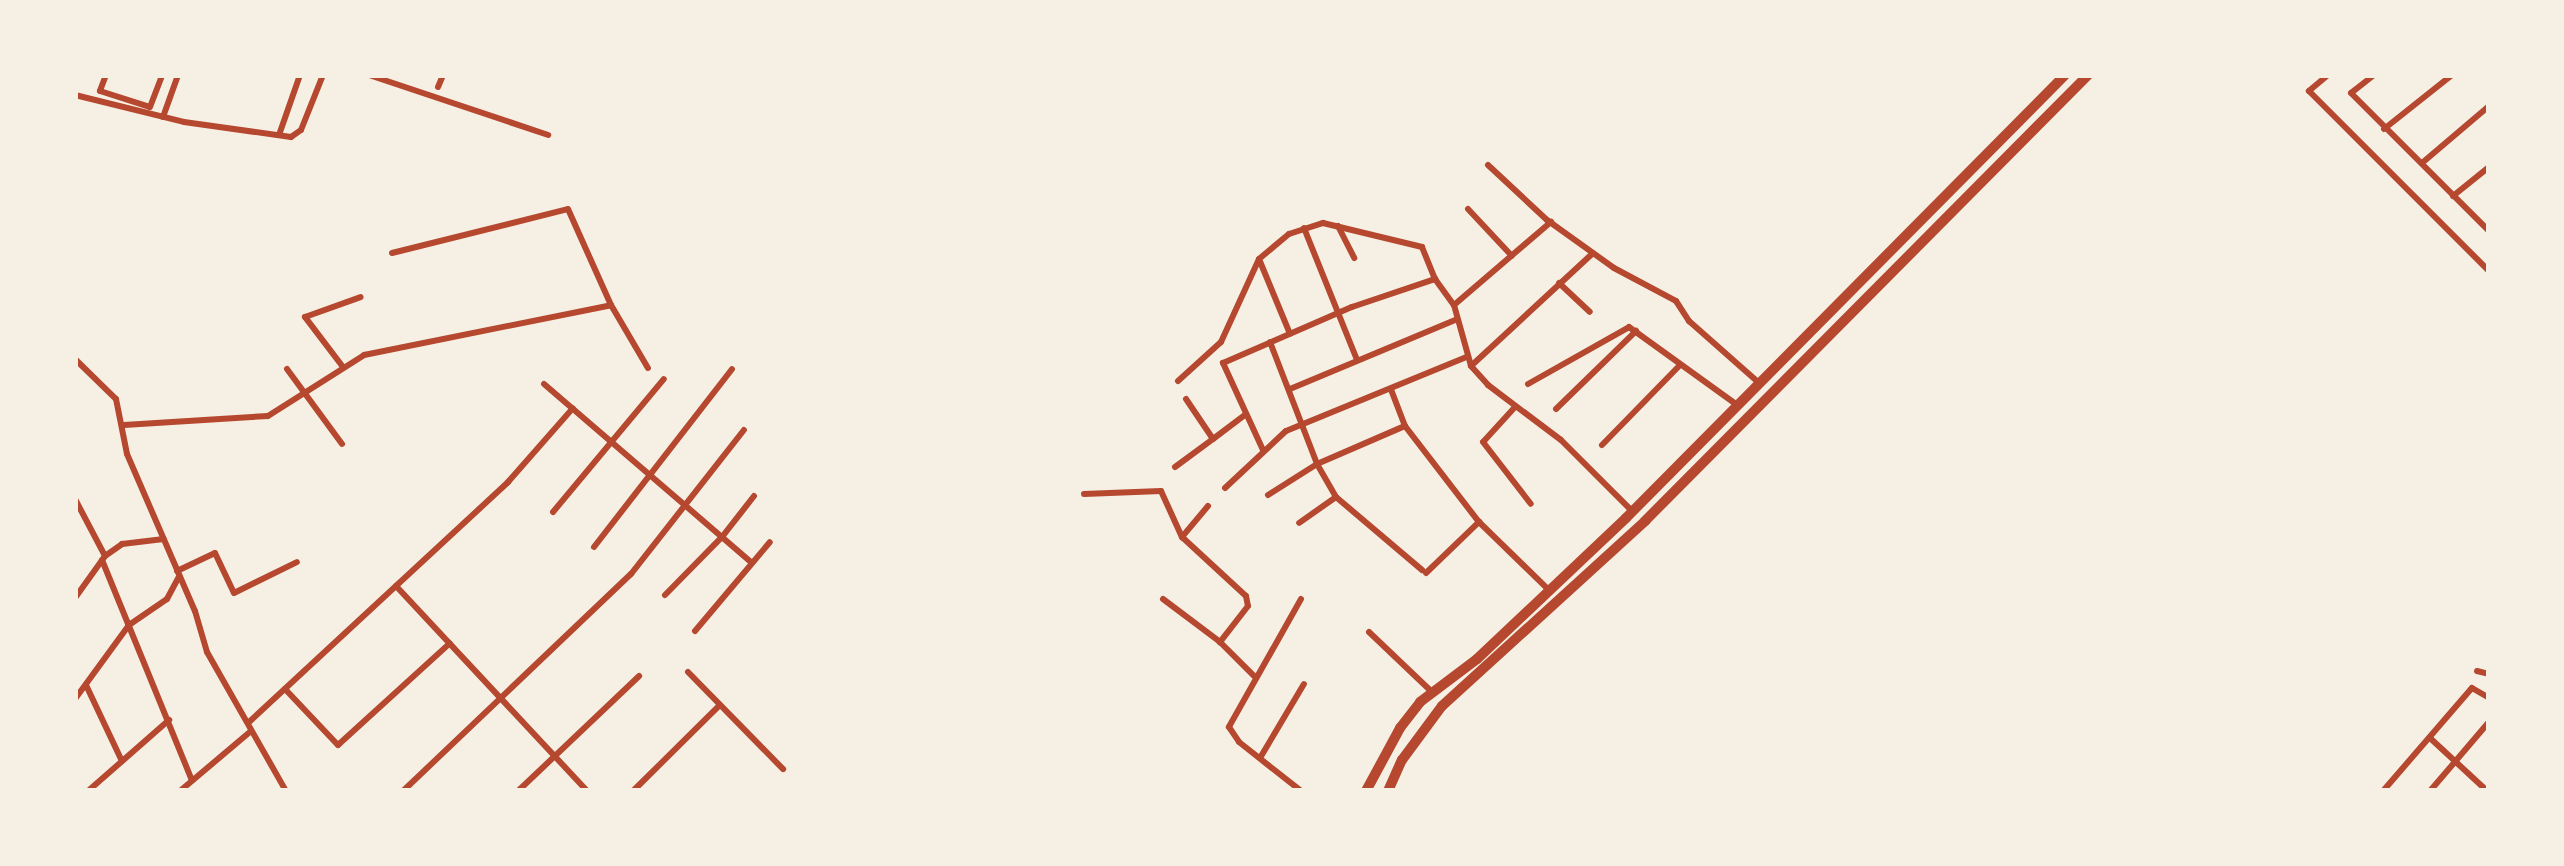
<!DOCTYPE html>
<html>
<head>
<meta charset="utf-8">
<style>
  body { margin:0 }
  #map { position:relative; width:2564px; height:866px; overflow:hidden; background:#f6efe4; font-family:Cabin,sans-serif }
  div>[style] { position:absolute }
  .minor>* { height:6px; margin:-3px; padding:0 3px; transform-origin:3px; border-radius:3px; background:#b5482f }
  .primary>* { height:10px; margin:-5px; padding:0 5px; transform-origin:5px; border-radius:5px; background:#b5482f }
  span { translate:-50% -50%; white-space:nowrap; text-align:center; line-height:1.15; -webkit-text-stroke:8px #f6efe4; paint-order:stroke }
  .frame { position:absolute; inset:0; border:78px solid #f6efe4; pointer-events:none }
</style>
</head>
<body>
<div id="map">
  <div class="minor">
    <i style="left:106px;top:75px;width:17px;rotate:111deg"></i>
    <i style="left:100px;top:91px;width:52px;rotate:17.7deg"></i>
    <i style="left:150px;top:107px;width:34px;rotate:-69deg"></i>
    <i style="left:369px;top:75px;width:189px;rotate:18.5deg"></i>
    <i style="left:2328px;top:75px;width:25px;rotate:140deg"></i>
    <i style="left:2309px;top:91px;width:255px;rotate:45deg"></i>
    <i style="left:2374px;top:75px;width:29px;rotate:142deg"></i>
    <i style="left:2351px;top:93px;width:195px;rotate:45deg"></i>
    <i style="left:438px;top:87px;width:13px;rotate:-67deg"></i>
    <i style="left:75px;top:95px;width:112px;rotate:13.9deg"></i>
    <i style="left:184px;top:122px;width:108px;rotate:8deg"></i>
    <i style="left:291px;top:137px;width:12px;rotate:-35deg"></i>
    <i style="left:301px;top:130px;width:59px;rotate:-68.2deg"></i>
    <i style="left:163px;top:117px;width:45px;rotate:-70.3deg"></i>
    <i style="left:2384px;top:129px;width:87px;rotate:-38.5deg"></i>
    <i style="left:279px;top:135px;width:64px;rotate:-70.7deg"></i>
    <i style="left:2422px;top:163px;width:88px;rotate:-40.4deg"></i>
    <i style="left:1488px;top:165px;width:81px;rotate:43deg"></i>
    <i style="left:1547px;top:220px;width:82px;rotate:35.6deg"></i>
    <i style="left:1614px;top:268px;width:70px;rotate:28deg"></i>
    <i style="left:1676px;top:301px;width:24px;rotate:57deg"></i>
    <i style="left:1689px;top:321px;width:94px;rotate:41.5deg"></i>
    <i style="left:2453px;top:196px;width:46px;rotate:-38.9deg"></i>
    <i style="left:1468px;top:209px;width:64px;rotate:46.9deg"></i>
    <i style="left:1338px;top:226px;width:36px;rotate:63deg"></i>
    <i style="left:1304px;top:228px;width:142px;rotate:68.1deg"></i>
    <i style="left:392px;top:253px;width:181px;rotate:-14deg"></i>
    <i style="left:568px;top:209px;width:105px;rotate:65.9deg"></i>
    <i style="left:611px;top:305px;width:73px;rotate:59.6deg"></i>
    <i style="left:1259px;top:259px;width:81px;rotate:67.5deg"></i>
    <i style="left:1559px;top:283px;width:42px;rotate:43.1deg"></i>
    <i style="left:1454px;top:305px;width:128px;rotate:-40.6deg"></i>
    <i style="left:1270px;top:342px;width:131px;rotate:68.9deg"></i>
    <i style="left:1317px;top:464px;width:38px;rotate:60deg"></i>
    <i style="left:1336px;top:497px;width:45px;rotate:144.9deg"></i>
    <i style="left:75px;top:359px;width:57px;rotate:44.3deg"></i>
    <i style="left:116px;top:399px;width:56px;rotate:78.7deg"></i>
    <i style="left:127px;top:454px;width:171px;rotate:66.6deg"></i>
    <i style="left:195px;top:611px;width:43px;rotate:73.7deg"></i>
    <i style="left:207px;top:652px;width:160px;rotate:60.4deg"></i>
    <i style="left:1471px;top:366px;width:166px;rotate:-42.8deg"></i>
    <i style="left:343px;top:367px;width:63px;rotate:-127.2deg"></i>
    <i style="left:305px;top:317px;width:59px;rotate:-19.7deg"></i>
    <i style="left:287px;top:369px;width:93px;rotate:53.7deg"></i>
    <i style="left:1178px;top:381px;width:58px;rotate:-42.2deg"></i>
    <i style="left:1221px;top:342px;width:91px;rotate:-65.4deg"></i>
    <i style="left:1259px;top:259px;width:39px;rotate:-40deg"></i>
    <i style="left:1289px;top:234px;width:36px;rotate:-18deg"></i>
    <i style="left:1323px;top:223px;width:102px;rotate:13.6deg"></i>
    <i style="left:1422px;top:247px;width:35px;rotate:68deg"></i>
    <i style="left:1435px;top:279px;width:32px;rotate:54deg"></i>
    <i style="left:1454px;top:305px;width:63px;rotate:74.4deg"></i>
    <i style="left:1471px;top:366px;width:25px;rotate:48deg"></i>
    <i style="left:1488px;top:385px;width:91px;rotate:37deg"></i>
    <i style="left:1561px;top:440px;width:100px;rotate:45deg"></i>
    <i style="left:544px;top:384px;width:274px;rotate:40.7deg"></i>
    <i style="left:1528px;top:384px;width:116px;rotate:-29.4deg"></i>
    <i style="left:1629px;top:327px;width:133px;rotate:35.8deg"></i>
    <i style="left:1290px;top:389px;width:179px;rotate:-22.7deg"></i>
    <i style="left:1186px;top:399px;width:48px;rotate:56deg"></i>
    <i style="left:1213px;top:439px;width:40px;rotate:-37deg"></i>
    <i style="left:1515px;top:407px;width:47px;rotate:132.4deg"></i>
    <i style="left:1483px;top:442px;width:78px;rotate:52.3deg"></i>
    <i style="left:1556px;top:409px;width:112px;rotate:-44.3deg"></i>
    <i style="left:124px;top:425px;width:144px;rotate:-3.6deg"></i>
    <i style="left:268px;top:416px;width:114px;rotate:-32.4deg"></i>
    <i style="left:364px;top:355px;width:252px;rotate:-11.4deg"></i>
    <i style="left:1405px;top:426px;width:121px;rotate:52.4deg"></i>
    <i style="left:1479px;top:522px;width:98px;rotate:44.2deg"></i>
    <i style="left:1602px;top:445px;width:110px;rotate:-45.7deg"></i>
    <i style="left:1263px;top:450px;width:96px;rotate:-114.7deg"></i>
    <i style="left:1223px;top:363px;width:141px;rotate:-23.5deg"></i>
    <i style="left:1352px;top:307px;width:88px;rotate:-18.6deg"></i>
    <i style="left:1175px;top:467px;width:47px;rotate:-36.4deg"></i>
    <i style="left:1225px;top:488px;width:83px;rotate:-43.1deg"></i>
    <i style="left:1286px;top:431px;width:195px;rotate:-22.3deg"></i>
    <i style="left:1084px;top:494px;width:77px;rotate:-2.2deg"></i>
    <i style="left:1161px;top:491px;width:51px;rotate:65.5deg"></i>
    <i style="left:1268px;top:495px;width:58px;rotate:-32.3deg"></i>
    <i style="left:1317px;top:464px;width:96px;rotate:-23.4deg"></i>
    <i style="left:1405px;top:426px;width:40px;rotate:-111deg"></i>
    <i style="left:1336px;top:497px;width:113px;rotate:40.3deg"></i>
    <i style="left:75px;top:499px;width:64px;rotate:62.2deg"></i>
    <i style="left:1208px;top:506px;width:40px;rotate:130deg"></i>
    <i style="left:1182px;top:537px;width:87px;rotate:42.7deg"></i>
    <i style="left:1246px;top:596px;width:10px;rotate:79deg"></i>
    <i style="left:1248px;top:606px;width:46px;rotate:127.9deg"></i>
    <i style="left:553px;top:512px;width:173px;rotate:-50.2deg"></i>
    <i style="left:594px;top:547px;width:225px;rotate:-52.2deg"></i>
    <i style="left:102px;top:560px;width:238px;rotate:67.8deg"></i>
    <i style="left:177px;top:571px;width:42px;rotate:-25.3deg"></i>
    <i style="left:215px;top:553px;width:44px;rotate:64.6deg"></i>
    <i style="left:234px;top:593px;width:70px;rotate:-26.2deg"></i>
    <i style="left:1426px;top:573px;width:74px;rotate:-43.9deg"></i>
    <i style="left:396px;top:586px;width:280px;rotate:47deg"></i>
    <i style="left:665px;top:595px;width:81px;rotate:-45.5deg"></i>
    <i style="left:722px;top:537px;width:52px;rotate:-52deg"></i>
    <i style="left:75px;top:598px;width:52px;rotate:-54.5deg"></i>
    <i style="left:105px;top:556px;width:21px;rotate:-35deg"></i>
    <i style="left:122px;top:544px;width:42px;rotate:-6.8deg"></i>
    <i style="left:1163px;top:599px;width:71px;rotate:37deg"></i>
    <i style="left:1220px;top:642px;width:48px;rotate:45deg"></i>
    <i style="left:1301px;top:599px;width:147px;rotate:119.4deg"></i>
    <i style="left:1229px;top:727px;width:18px;rotate:56deg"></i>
    <i style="left:1239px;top:742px;width:79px;rotate:38.3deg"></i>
    <i style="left:695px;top:631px;width:116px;rotate:-49.9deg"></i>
    <i style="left:1369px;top:632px;width:87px;rotate:43.6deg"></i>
    <i style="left:2477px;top:671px;width:12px;rotate:14deg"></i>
    <i style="left:688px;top:672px;width:136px;rotate:45.6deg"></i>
    <i style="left:86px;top:685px;width:84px;rotate:64.7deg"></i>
    <i style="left:285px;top:689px;width:77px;rotate:46.6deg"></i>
    <i style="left:338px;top:745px;width:151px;rotate:-42.3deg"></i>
    <i style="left:75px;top:699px;width:92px;rotate:-53.9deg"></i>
    <i style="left:129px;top:625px;width:46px;rotate:-34.4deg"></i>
    <i style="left:167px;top:599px;width:26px;rotate:-62deg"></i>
    <i style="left:248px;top:723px;width:355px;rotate:-42.8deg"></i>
    <i style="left:508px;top:482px;width:98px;rotate:-48.7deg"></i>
    <i style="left:2430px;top:738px;width:75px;rotate:42.8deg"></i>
    <i style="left:1260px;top:758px;width:86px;rotate:-59.3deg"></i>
    <i style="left:88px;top:791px;width:108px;rotate:-41.2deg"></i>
    <i style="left:180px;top:791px;width:93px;rotate:-40.2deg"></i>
    <i style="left:403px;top:791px;width:315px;rotate:-43.6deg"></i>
    <i style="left:631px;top:574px;width:183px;rotate:-51.9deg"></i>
    <i style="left:518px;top:791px;width:167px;rotate:-43.5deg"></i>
    <i style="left:633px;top:791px;width:122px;rotate:-44.7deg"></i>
    <i style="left:2383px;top:791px;width:136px;rotate:-49.2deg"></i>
    <i style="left:2472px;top:688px;width:20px;rotate:30deg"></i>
    <i style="left:2430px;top:791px;width:91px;rotate:-49.5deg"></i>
  </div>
  <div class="primary">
    <i style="left:1366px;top:791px;width:72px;rotate:-61.6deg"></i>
    <i style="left:1400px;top:728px;width:33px;rotate:-52deg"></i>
    <i style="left:1420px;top:702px;width:71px;rotate:-37deg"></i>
    <i style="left:1477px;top:659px;width:205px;rotate:-43.4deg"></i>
    <i style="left:1626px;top:518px;width:624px;rotate:-45.26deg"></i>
    <i style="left:1388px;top:791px;width:34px;rotate:-66deg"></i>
    <i style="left:1402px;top:760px;width:67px;rotate:-53.5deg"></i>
    <i style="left:1442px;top:706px;width:275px;rotate:-42.3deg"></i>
    <i style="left:1645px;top:521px;width:629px;rotate:-45.19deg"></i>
  </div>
  <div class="frame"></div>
</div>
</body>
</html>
